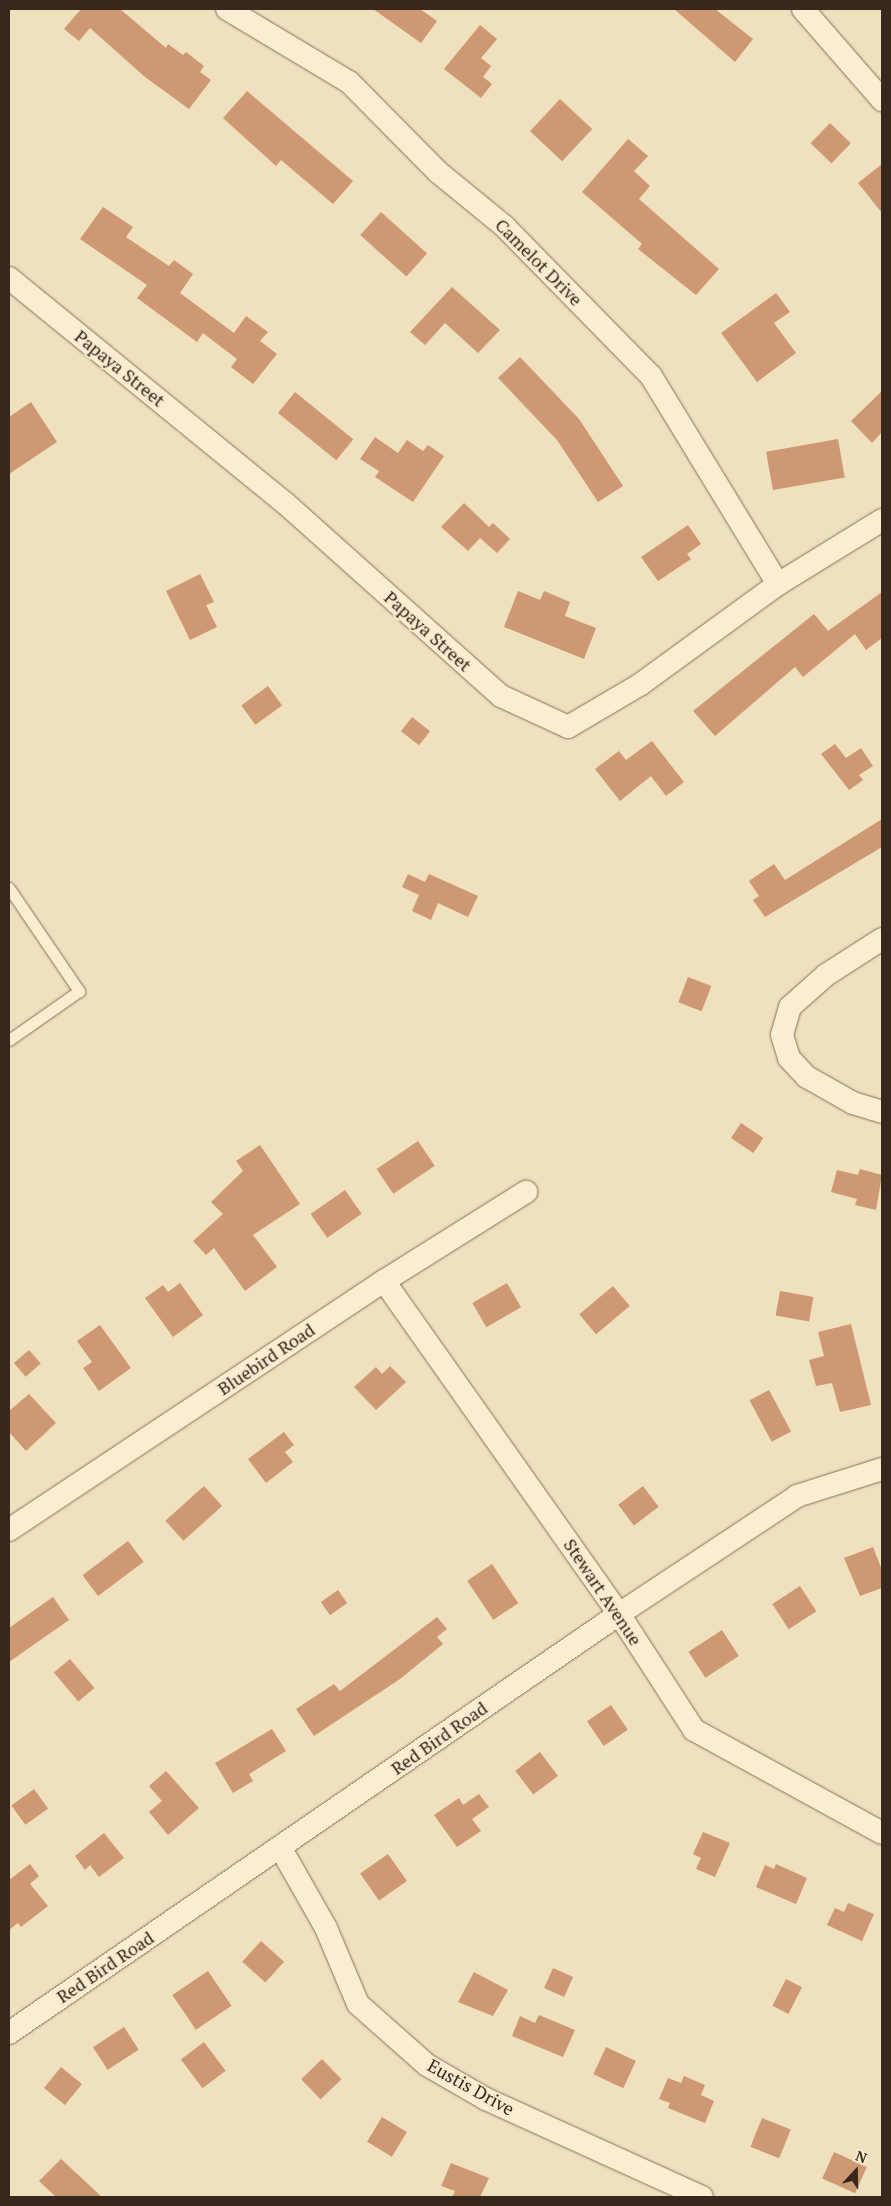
<!DOCTYPE html>
<html>
<head>
<meta charset="utf-8">
<style>
  body { margin:0 }
  #map { position:relative; width:891px; height:2206px; overflow:hidden; background:#efe0be; font-family:"PT Serif",serif }
  div>[style] { position:absolute }
  .building>* { inset:0; background:#ce9873; transform-origin:0 0 }
  .roads { filter:drop-shadow(0 0 1px #877057) drop-shadow(0 0 1px #877057) }
  .service>* { height:11px; margin:-5.5px; padding:0 5.5px; transform-origin:5.5px; border-radius:5.5px; background:#f9edd2 }
  .minor>* { height:22px; margin:-11px; padding:0 11px; transform-origin:11px; border-radius:11px; background:#f9edd2 }
  span { translate:-50% -50%; white-space:nowrap; text-align:center; line-height:1.15; -webkit-text-stroke:4px #f6eace; paint-order:stroke }
  .street-label { font-size:18px; color:#36281c }
  .frame { position:absolute; inset:0; border:10px solid #36281c; pointer-events:none }
  .north { position:absolute; left:831px; top:2146px; width:50px; height:50px; -webkit-text-stroke:4px #f6eace; paint-order:stroke; rotate:21deg; font-size:14px; font-weight:700; line-height:20px; text-align:center; color:#36281c }
  .north::after { content:''; display:block; margin:auto; width:18px; height:22px; background:#36281c; clip-path:polygon(50% 0,100% 100%,50% 72%,0 100%) }
</style>
</head>
<body>
<div id="map">
  <div class="building">
    <i style="clip-path:polygon(81px 9px,120px 9px,166px 48px,168px 44px,183px 55px,186px 52px,204px 66px,200px 72px,211px 80px,189px 109px,145px 77px,90px 28px,79px 41px,64px 29px)"></i>
    <i style="clip-path:polygon(373px 9px,420px 9px,437px 21px,421px 43px)"></i>
    <i style="clip-path:polygon(674px 9px,715px 9px,753px 39px,735px 62px)"></i>
    <i style="clip-path:polygon(480px 25px,497px 39px,481px 58px,491px 66px,483px 77px,492px 84px,481px 98px,444px 69px)"></i>
    <i style="clip-path:polygon(247px 91px,353px 181px,333px 204px,281px 160px,276px 166px,223px 118px)"></i>
    <i style="left:560px;top:99px;width:44px;height:44px;rotate:43deg"></i>
    <i style="left:830px;top:123px;width:29px;height:28px;rotate:44deg"></i>
    <i style="clip-path:polygon(628px 139px,648px 156px,634px 171px,650px 186px,639px 199px,719px 269px,696px 295px,638px 249px,642px 244px,582px 192px)"></i>
    <i style="clip-path:polygon(882px 164px,882px 213px,858px 183px)"></i>
    <i style="clip-path:polygon(103px 207px,133px 227px,126px 237px,169px 266px,174px 260px,193px 274px,180px 293px,234px 333px,246px 316px,268px 332px,260px 341px,277px 354px,253px 384px,231px 367px,237px 359px,203px 333px,197px 342px,137px 298px,147px 285px,80px 239px)"></i>
    <i style="left:381px;top:212px;width:62px;height:31px;rotate:42deg"></i>
    <i style="clip-path:polygon(452px 287px,500px 330px,478px 353px,445px 323px,425px 345px,410px 332px)"></i>
    <i style="clip-path:polygon(776px 293px,790px 312px,774px 323px,796px 353px,757px 382px,721px 333px)"></i>
    <i style="clip-path:polygon(520px 357px,579px 419px,623px 486px,598px 502px,557px 440px,498px 378px)"></i>
    <i style="clip-path:polygon(882px 391px,882px 432px,872px 443px,851px 421px)"></i>
    <i style="left:295px;top:392px;width:75px;height:27px;rotate:39deg"></i>
    <i style="clip-path:polygon(31px 402px,57px 442px,9px 474px,9px 417px)"></i>
    <i style="clip-path:polygon(375px 437px,398px 453px,407px 440px,423px 451px,428px 445px,444px 456px,413px 502px,375px 477px,379px 471px,360px 459px)"></i>
    <i style="left:838px;top:439px;width:39px;height:73px;rotate:80deg"></i>
    <i style="clip-path:polygon(464px 503px,489px 527px,493px 523px,510px 539px,497px 553px,480px 538px,468px 551px,441px 527px)"></i>
    <i style="clip-path:polygon(688px 525px,701px 544px,687px 554px,691px 559px,658px 581px,641px 557px)"></i>
    <i style="clip-path:polygon(200px 574px,214px 602px,206px 605px,217px 627px,190px 640px,166px 591px)"></i>
    <i style="clip-path:polygon(518px 591px,540px 600px,544px 591px,570px 602px,565px 616px,596px 628px,584px 659px,504px 627px)"></i>
    <i style="clip-path:polygon(882px 592px,882px 638px,866px 650px,855px 634px,803px 677px,795px 667px,715px 736px,693px 711px,814px 614px,828px 631px)"></i>
    <i style="left:268px;top:686px;width:24px;height:33px;rotate:54deg"></i>
    <i style="left:412px;top:717px;width:23px;height:18px;rotate:38deg"></i>
    <i style="clip-path:polygon(652px 741px,684px 782px,666px 796px,651px 776px,620px 801px,595px 769px,619px 751px,626px 760px)"></i>
    <i style="clip-path:polygon(835px 744px,846px 758px,861px 748px,873px 766px,859px 775px,863px 780px,849px 790px,821px 754px)"></i>
    <i style="clip-path:polygon(882px 819px,882px 847px,765px 917px,753px 900px,759px 896px,749px 881px,774px 864px,785px 880px)"></i>
    <i style="clip-path:polygon(408px 874px,425px 882px,429px 874px,478px 896px,468px 917px,438px 903px,431px 920px,412px 911px,419px 895px,402px 887px)"></i>
    <i style="left:688px;top:977px;width:25px;height:27px;rotate:21deg"></i>
    <i style="left:741px;top:1123px;width:27px;height:18px;rotate:34deg"></i>
    <i style="left:418px;top:1141px;width:30px;height:50px;rotate:56deg"></i>
    <i style="clip-path:polygon(260px 1145px,300px 1204px,253px 1235px,277px 1267px,245px 1291px,214px 1248px,206px 1255px,193px 1241px,223px 1214px,211px 1202px,243px 1171px,236px 1161px)"></i>
    <i style="clip-path:polygon(860px 1169px,882px 1175px,876px 1210px,855px 1205px,857px 1199px,831px 1192px,837px 1170px,858px 1175px)"></i>
    <i style="left:345px;top:1190px;width:29px;height:42px;rotate:55deg"></i>
    <i style="clip-path:polygon(180px 1283px,203px 1315px,173px 1337px,145px 1298px,163px 1285px,168px 1292px)"></i>
    <i style="left:507px;top:1283px;width:28px;height:40px;rotate:60deg"></i>
    <i style="left:613px;top:1286px;width:26px;height:44px;rotate:50deg"></i>
    <i style="left:780px;top:1291px;width:34px;height:25px;rotate:10deg"></i>
    <i style="clip-path:polygon(851px 1324px,871px 1405px,840px 1412px,832px 1383px,816px 1386px,809px 1360px,824px 1356px,818px 1332px)"></i>
    <i style="clip-path:polygon(100px 1325px,131px 1368px,99px 1391px,83px 1368px,92px 1362px,77px 1341px)"></i>
    <i style="left:29px;top:1350px;width:18px;height:20px;rotate:49deg"></i>
    <i style="clip-path:polygon(390px 1366px,406px 1382px,376px 1410px,354px 1387px,376px 1367px,382px 1374px)"></i>
    <i style="left:769px;top:1390px;width:47px;height:22px;rotate:62deg"></i>
    <i style="clip-path:polygon(29px 1394px,56px 1423px,26px 1451px,9px 1432px,9px 1411px)"></i>
    <i style="clip-path:polygon(284px 1432px,294px 1445px,285px 1452px,293px 1462px,266px 1483px,248px 1459px)"></i>
    <i style="left:204px;top:1486px;width:27px;height:52px;rotate:48deg"></i>
    <i style="left:643px;top:1486px;width:26px;height:31px;rotate:53deg"></i>
    <i style="left:128px;top:1541px;width:26px;height:57px;rotate:53deg"></i>
    <i style="clip-path:polygon(873px 1547px,882px 1570px,882px 1588px,860px 1596px,844px 1558px)"></i>
    <i style="left:492px;top:1564px;width:47px;height:30px;rotate:56deg"></i>
    <i style="left:800px;top:1586px;width:30px;height:33px;rotate:57deg"></i>
    <i style="left:338px;top:1590px;width:16px;height:21px;rotate:55deg"></i>
    <i style="clip-path:polygon(53px 1597px,69px 1620px,9px 1662px,9px 1628px)"></i>
    <i style="clip-path:polygon(437px 1617px,447px 1629px,437px 1637px,443px 1644px,400px 1679px,314px 1736px,296px 1709px,334px 1684px,340px 1691px)"></i>
    <i style="left:722px;top:1630px;width:31px;height:40px;rotate:57deg"></i>
    <i style="left:70px;top:1659px;width:38px;height:21px;rotate:50deg"></i>
    <i style="left:611px;top:1705px;width:30px;height:29px;rotate:56deg"></i>
    <i style="clip-path:polygon(272px 1729px,286px 1751px,249px 1774px,253px 1781px,233px 1793px,215px 1763px)"></i>
    <i style="left:540px;top:1752px;width:30px;height:31px;rotate:53deg"></i>
    <i style="clip-path:polygon(166px 1771px,199px 1808px,168px 1835px,149px 1812px,162px 1801px,149px 1786px)"></i>
    <i style="left:34px;top:1789px;width:24px;height:28px;rotate:54deg"></i>
    <i style="clip-path:polygon(479px 1794px,489px 1807px,472px 1819px,481px 1831px,457px 1847px,434px 1815px,459px 1798px,463px 1805px)"></i>
    <i style="clip-path:polygon(703px 1832px,730px 1843px,715px 1877px,696px 1869px,701px 1858px,693px 1854px)"></i>
    <i style="clip-path:polygon(104px 1833px,124px 1858px,99px 1877px,90px 1865px,85px 1870px,75px 1856px)"></i>
    <i style="left:388px;top:1854px;width:33px;height:34px;rotate:55deg"></i>
    <i style="clip-path:polygon(30px 1864px,39px 1876px,30px 1884px,48px 1906px,21px 1927px,18px 1923px,9px 1930px,9px 1880px)"></i>
    <i style="clip-path:polygon(776px 1864px,807px 1878px,796px 1904px,756px 1887px,765px 1865px,774px 1869px)"></i>
    <i style="clip-path:polygon(848px 1903px,874px 1914px,862px 1941px,827px 1925px,835px 1908px,844px 1912px)"></i>
    <i style="left:261px;top:1941px;width:31px;height:28px;rotate:42deg"></i>
    <i style="left:553px;top:1968px;width:22px;height:22px;rotate:24deg"></i>
    <i style="left:208px;top:1971px;width:42px;height:43px;rotate:56deg"></i>
    <i style="clip-path:polygon(474px 1972px,508px 1990px,493px 2016px,458px 2002px)"></i>
    <i style="left:786px;top:1979px;width:18px;height:30px;rotate:27deg"></i>
    <i style="clip-path:polygon(539px 2015px,575px 2030px,563px 2057px,512px 2036px,520px 2016px,535px 2023px)"></i>
    <i style="left:124px;top:2027px;width:27px;height:37px;rotate:57deg"></i>
    <i style="left:204px;top:2042px;width:36px;height:29px;rotate:53deg"></i>
    <i style="left:606px;top:2047px;width:33px;height:30px;rotate:25deg"></i>
    <i style="left:322px;top:2059px;width:28px;height:29px;rotate:46deg"></i>
    <i style="left:61px;top:2067px;width:27px;height:27px;rotate:39deg"></i>
    <i style="clip-path:polygon(684px 2076px,705px 2085px,701px 2095px,714px 2101px,705px 2123px,668px 2108px,670px 2103px,659px 2099px,668px 2078px,681px 2083px)"></i>
    <i style="left:382px;top:2117px;width:29px;height:29px;rotate:31deg"></i>
    <i style="left:762px;top:2118px;width:31px;height:31px;rotate:22deg"></i>
    <i style="left:834px;top:2152px;width:36px;height:29px;rotate:24deg"></i>
    <i style="clip-path:polygon(61px 2159px,102px 2197px,56px 2197px,39px 2181px)"></i>
    <i style="clip-path:polygon(451px 2163px,489px 2178px,480px 2197px,452px 2197px,455px 2191px,441px 2186px)"></i>
  </div>
  <div class="roads">
    <div class="service">
      <i style="left:9px;top:888px;width:125px;rotate:55.8deg"></i>
      <i style="left:79px;top:991px;width:85px;rotate:145deg"></i>
    </div>
    <div class="minor">
      <i style="left:227px;top:9px;width:142px;rotate:30.9deg"></i>
      <i style="left:349px;top:82px;width:127px;rotate:45.3deg"></i>
      <i style="left:438px;top:172px;width:85px;rotate:39.3deg"></i>
      <i style="left:504px;top:226px;width:210px;rotate:45.6deg"></i>
      <i style="left:651px;top:376px;width:244px;rotate:58.6deg"></i>
      <i style="left:803px;top:9px;width:121px;rotate:49deg"></i>
      <i style="left:9px;top:278px;width:356px;rotate:39.2deg"></i>
      <i style="left:285px;top:503px;width:290px;rotate:41.8deg"></i>
      <i style="left:501px;top:696px;width:74px;rotate:24.8deg"></i>
      <i style="left:568px;top:727px;width:85px;rotate:-30.5deg"></i>
      <i style="left:641px;top:684px;width:170px;rotate:-36.1deg"></i>
      <i style="left:778px;top:584px;width:122px;rotate:-31.6deg"></i>
      <i style="left:882px;top:939px;width:67px;rotate:147.3deg"></i>
      <i style="left:826px;top:975px;width:48px;rotate:138.4deg"></i>
      <i style="left:790px;top:1007px;width:29px;rotate:106deg"></i>
      <i style="left:782px;top:1035px;width:24px;rotate:73deg"></i>
      <i style="left:789px;top:1058px;width:26px;rotate:47deg"></i>
      <i style="left:807px;top:1077px;width:53px;rotate:29.5deg"></i>
      <i style="left:853px;top:1103px;width:30px;rotate:17deg"></i>
      <i style="left:384px;top:1281px;width:408px;rotate:54.8deg"></i>
      <i style="left:619px;top:1614px;width:138px;rotate:57.1deg"></i>
      <i style="left:694px;top:1730px;width:214px;rotate:28.7deg"></i>
      <i style="left:9px;top:1530px;width:450px;rotate:-33.6deg"></i>
      <i style="left:384px;top:1281px;width:168px;rotate:-32.1deg"></i>
      <i style="left:280px;top:1847px;width:93px;rotate:60.4deg"></i>
      <i style="left:326px;top:1928px;width:82px;rotate:67.2deg"></i>
      <i style="left:358px;top:2004px;width:92px;rotate:41.5deg"></i>
      <i style="left:427px;top:2065px;width:68px;rotate:30deg"></i>
      <i style="left:486px;top:2099px;width:237px;rotate:24.4deg"></i>
      <i style="left:9px;top:2033px;width:740px;rotate:-34.48deg"></i>
      <i style="left:619px;top:1614px;width:214px;rotate:-33.5deg"></i>
      <i style="left:797px;top:1496px;width:89px;rotate:-17.6deg"></i>
    </div>
  </div>
  <div class="street-label">
    <span style="left:539px;top:262px;rotate:45deg">Camelot Drive</span>
    <span style="left:120px;top:368px;rotate:39deg">Papaya Street</span>
    <span style="left:428px;top:631px;rotate:42deg">Papaya Street</span>
    <span style="left:266px;top:1359px;rotate:-34deg">Bluebird Road</span>
    <span style="left:603px;top:1592px;rotate:56deg">Stewart Avenue</span>
    <span style="left:439px;top:1738px;rotate:-35deg">Red Bird Road</span>
    <span style="left:105px;top:1967px;rotate:-34deg">Red Bird Road</span>
    <span style="left:471px;top:2087px;rotate:29deg">Eustis Drive</span>
  </div>
  <div class="frame"></div>
  <div class="north">N</div>
</div>
</body>
</html>
